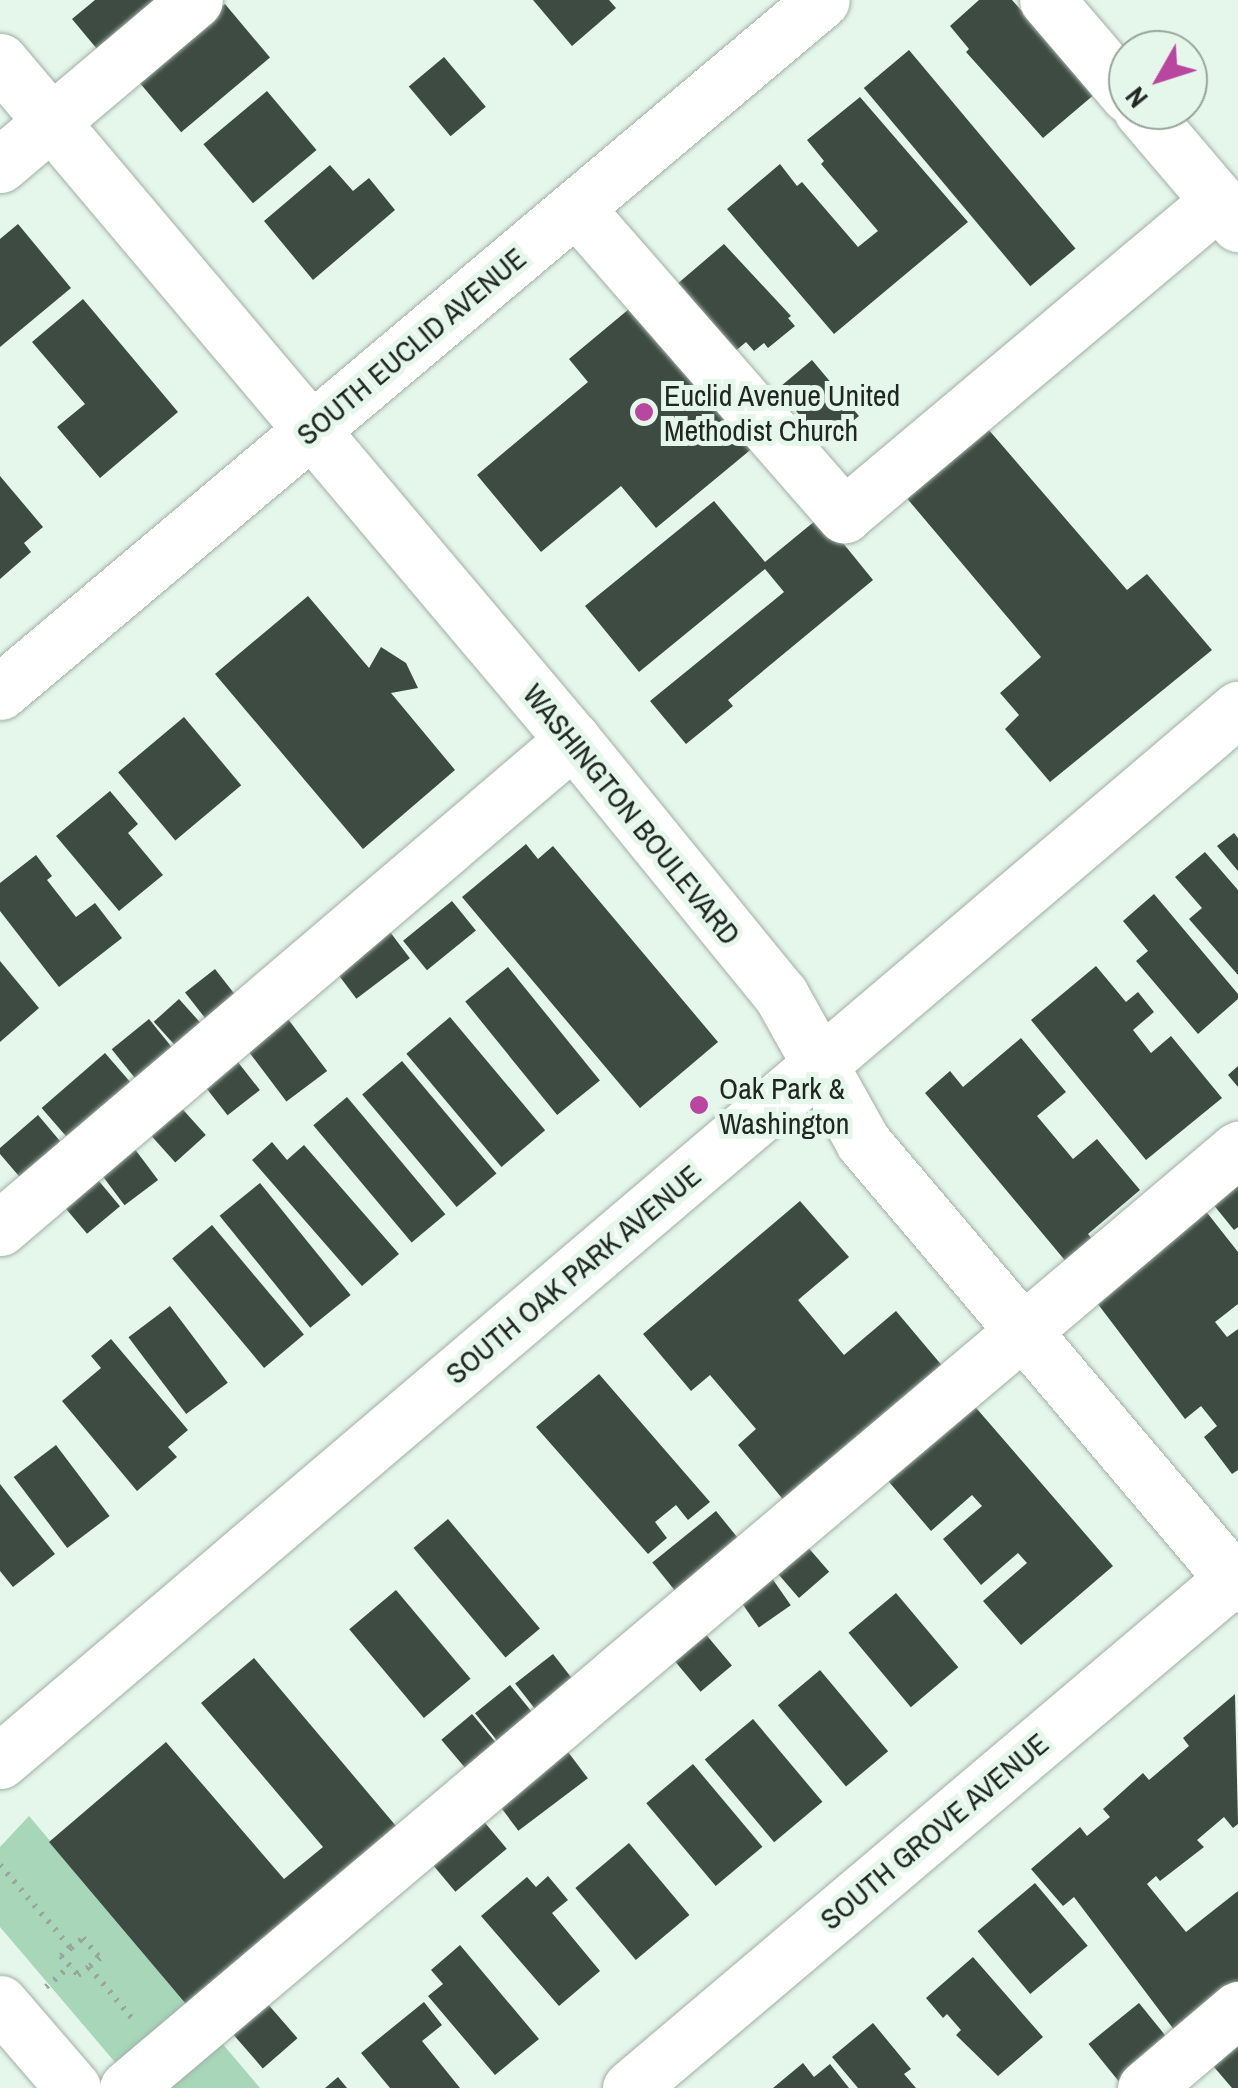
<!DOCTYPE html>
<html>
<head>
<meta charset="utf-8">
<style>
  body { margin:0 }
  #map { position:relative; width:1238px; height:2088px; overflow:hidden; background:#e5f6eb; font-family:"Archivo Narrow",sans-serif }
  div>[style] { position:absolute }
  .green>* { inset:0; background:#a7d6b9 }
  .building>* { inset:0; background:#3d4b42; transform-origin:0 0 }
  .path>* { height:6px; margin-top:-3px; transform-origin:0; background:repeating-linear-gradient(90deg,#99a69e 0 2.5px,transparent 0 10.5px) }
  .roads { filter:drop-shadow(0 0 2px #a0b0a6) drop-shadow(0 0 2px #a0b0a6) }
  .minor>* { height:55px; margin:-27.5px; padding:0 27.5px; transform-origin:27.5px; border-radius:27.5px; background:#fff }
  .dots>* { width:28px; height:28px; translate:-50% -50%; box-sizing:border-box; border:5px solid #e5f6eb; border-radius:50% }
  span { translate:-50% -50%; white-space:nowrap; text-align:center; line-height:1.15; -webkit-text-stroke:10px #e5f6eb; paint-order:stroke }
  .street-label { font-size:30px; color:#202723 }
  .poi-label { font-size:30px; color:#202723 }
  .left { translate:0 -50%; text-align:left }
  .north { position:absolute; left:1108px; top:30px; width:100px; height:100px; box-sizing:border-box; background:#e5f6eb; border:2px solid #96a39b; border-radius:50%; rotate:231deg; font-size:28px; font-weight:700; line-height:40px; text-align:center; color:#202723 }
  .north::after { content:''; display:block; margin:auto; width:35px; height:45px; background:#b9469f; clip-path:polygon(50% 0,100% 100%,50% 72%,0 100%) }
</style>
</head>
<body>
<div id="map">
  <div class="green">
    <i style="clip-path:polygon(29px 1816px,260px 2088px,137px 2088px,0 1927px,0 1847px)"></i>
  </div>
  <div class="building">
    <i style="clip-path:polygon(95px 0,180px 0,107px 61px,72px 19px)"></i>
    <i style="clip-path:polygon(533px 0,609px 0,616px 8px,572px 46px)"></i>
    <i style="clip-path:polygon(979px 0,1012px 0,1096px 93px,1043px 138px,966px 52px,969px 49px,950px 26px)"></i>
    <i style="left:225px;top:4px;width:70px;height:116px;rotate:50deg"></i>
    <i style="left:909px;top:50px;width:259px;height:59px;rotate:50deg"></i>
    <i style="left:444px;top:57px;width:65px;height:46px;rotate:50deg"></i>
    <i style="left:267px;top:91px;width:77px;height:83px;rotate:50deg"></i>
    <i style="clip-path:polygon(860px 97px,968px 222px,834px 334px,727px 209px,780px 164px,797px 186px,802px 182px,858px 247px,878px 231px,821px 164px,824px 161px,807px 140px)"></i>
    <i style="clip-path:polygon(330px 165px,353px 191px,369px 178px,395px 210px,313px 280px,264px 221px)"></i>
    <i style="clip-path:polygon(18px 224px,71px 288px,0 347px,0 239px)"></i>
    <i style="clip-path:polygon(724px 244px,791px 316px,788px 318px,795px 326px,768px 348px,764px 343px,754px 351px,746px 342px,732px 354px,676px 285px)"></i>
    <i style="clip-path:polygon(83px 299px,178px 412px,100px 478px,57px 427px,85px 404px,32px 342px)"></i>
    <i style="clip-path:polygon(641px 299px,760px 442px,656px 528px,621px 486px,541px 552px,477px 475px,588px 382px,569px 359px)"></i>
    <i style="left:812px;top:360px;width:73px;height:45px;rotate:50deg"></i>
    <i style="clip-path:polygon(988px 429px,1127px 590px,1147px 574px,1212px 650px,1050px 782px,1005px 729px,1019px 715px,1000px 693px,1041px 657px,905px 496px)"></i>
    <i style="clip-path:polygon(0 476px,43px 527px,24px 543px,31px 552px,0 579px)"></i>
    <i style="clip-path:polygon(714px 501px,765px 562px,821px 516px,873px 580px,728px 700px,733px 706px,686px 744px,650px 701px,784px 592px,765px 569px,639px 672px,585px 606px)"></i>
    <i style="clip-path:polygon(308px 596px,369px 668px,381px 647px,406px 663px,418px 688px,391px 693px,455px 770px,363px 849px,215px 674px)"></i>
    <i style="left:184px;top:717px;width:89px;height:86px;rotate:50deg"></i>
    <i style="clip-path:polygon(110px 791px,138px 824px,128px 833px,163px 875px,119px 911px,56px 836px)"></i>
    <i style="clip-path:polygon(1234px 833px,1238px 838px,1238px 871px,1217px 846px)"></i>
    <i style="clip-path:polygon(526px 844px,538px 859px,553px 846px,718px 1042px,640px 1108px,462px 897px)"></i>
    <i style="clip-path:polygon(1205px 852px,1238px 890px,1238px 975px,1189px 919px,1202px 908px,1175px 877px)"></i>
    <i style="clip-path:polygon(36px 855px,52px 876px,47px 880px,76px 917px,95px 903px,122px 938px,59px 987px,0 911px,0 883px)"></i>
    <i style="clip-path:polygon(1154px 894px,1238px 994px,1238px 999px,1198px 1034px,1136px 961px,1148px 951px,1123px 921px)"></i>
    <i style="left:452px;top:901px;width:38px;height:63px;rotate:51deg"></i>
    <i style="left:387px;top:928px;width:38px;height:67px;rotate:53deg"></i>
    <i style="clip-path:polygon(0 961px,39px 1008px,0 1042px)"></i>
    <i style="clip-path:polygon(1096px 966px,1126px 1002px,1138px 992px,1154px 1012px,1133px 1030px,1151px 1053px,1171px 1036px,1222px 1098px,1146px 1160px,1031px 1020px)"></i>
    <i style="left:508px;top:967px;width:146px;height:55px;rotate:51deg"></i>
    <i style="left:215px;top:969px;width:39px;height:38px;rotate:52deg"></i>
    <i style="left:179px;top:999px;width:39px;height:34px;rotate:48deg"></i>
    <i style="left:450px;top:1017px;width:148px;height:57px;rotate:50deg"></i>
    <i style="left:149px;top:1019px;width:44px;height:48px;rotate:51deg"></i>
    <i style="left:288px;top:1019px;width:65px;height:51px;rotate:53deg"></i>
    <i style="clip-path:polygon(1021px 1038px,1066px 1092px,1037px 1116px,1073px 1159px,1097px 1139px,1140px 1190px,1088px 1234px,1100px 1248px,1073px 1270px,925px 1093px,950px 1071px,963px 1087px)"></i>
    <i style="left:105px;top:1053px;width:46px;height:84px;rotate:49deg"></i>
    <i style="left:234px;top:1057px;width:42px;height:41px;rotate:52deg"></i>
    <i style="left:402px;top:1061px;width:147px;height:52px;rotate:50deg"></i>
    <i style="clip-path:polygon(1238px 1066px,1238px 1087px,1228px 1075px)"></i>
    <i style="left:347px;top:1097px;width:153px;height:44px;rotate:50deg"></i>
    <i style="left:177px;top:1103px;width:43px;height:41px;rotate:48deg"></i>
    <i style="clip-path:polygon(38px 1115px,65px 1147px,24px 1182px,0 1154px,0 1148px)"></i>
    <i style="clip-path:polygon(272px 1142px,287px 1160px,304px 1145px,399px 1254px,362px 1286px,252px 1160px)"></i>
    <i style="left:131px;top:1144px;width:45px;height:42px;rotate:53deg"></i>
    <i style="left:93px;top:1174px;width:42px;height:43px;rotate:50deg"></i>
    <i style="clip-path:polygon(1238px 1174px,1238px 1227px,1234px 1230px,1208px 1198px)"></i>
    <i style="left:260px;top:1183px;width:144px;height:52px;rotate:51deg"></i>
    <i style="clip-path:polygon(800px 1201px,849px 1257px,798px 1300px,844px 1355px,896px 1311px,944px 1368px,786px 1503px,738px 1445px,756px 1429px,710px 1375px,691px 1391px,643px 1334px)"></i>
    <i style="clip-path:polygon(1201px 1205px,1238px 1252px,1238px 1304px,1215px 1322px,1227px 1337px,1238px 1329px,1238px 1470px,1232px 1474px,1204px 1437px,1217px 1426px,1201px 1406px,1185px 1419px,1088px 1291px)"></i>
    <i style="left:212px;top:1225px;width:143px;height:52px;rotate:50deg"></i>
    <i style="left:170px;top:1306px;width:96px;height:52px;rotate:53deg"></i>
    <i style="clip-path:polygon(111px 1339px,188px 1430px,168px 1447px,177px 1457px,137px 1491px,62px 1401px,101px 1368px,91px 1356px)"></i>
    <i style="clip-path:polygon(599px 1374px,710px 1502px,688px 1520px,676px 1505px,655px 1522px,667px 1538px,648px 1554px,536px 1427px)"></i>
    <i style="clip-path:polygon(971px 1402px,1113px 1566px,1021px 1645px,983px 1601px,1027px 1563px,1018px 1553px,981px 1585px,943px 1539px,982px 1506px,972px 1495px,931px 1531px,884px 1476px)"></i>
    <i style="left:56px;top:1445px;width:89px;height:53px;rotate:53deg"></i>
    <i style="clip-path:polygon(0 1484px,55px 1554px,13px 1587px,0 1571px)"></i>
    <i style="left:716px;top:1511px;width:36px;height:82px;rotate:51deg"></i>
    <i style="left:448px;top:1519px;width:143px;height:45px;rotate:50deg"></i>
    <i style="left:799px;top:1537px;width:46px;height:40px;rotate:49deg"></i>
    <i style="left:769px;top:1574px;width:38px;height:39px;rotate:55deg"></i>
    <i style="left:396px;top:1590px;width:116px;height:61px;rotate:50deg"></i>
    <i style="left:896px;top:1593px;width:97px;height:62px;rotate:50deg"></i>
    <i style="left:703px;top:1631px;width:45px;height:41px;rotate:50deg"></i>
    <i style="left:553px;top:1654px;width:44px;height:48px;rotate:52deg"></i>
    <i style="clip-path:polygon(254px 1658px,407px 1839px,197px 2017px,49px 1842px,166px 1742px,284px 1879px,323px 1847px,201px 1703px)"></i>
    <i style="left:820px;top:1670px;width:106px;height:55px;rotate:50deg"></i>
    <i style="left:510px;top:1685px;width:40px;height:45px;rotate:51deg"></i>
    <i style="clip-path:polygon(1235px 1694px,1238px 1824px,1233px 1828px,1224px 1817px,1197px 1840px,1204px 1847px,1160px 1881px,1156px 1876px,1147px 1884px,1186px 1932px,1238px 1891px,1238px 1993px,1181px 2039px,1074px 1897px,1063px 1906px,1031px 1869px,1080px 1827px,1087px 1836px,1110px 1817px,1103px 1809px,1143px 1773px,1149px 1780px,1189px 1746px,1183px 1738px)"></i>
    <i style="left:472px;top:1714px;width:39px;height:40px;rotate:50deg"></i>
    <i style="left:753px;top:1719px;width:108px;height:63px;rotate:50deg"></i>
    <i style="left:565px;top:1748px;width:38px;height:87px;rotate:53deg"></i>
    <i style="left:693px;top:1764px;width:108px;height:61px;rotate:50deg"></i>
    <i style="left:481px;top:1818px;width:40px;height:67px;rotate:50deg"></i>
    <i style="left:629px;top:1843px;width:94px;height:70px;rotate:50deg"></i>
    <i style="clip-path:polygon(548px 1876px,568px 1900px,552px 1913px,600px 1971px,559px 2006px,481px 1916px,527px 1877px,536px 1887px)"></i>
    <i style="left:1035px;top:1883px;width:82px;height:75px;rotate:50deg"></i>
    <i style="clip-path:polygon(460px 1945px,539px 2039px,495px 2075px,428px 1996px,443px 1984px,431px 1970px)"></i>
    <i style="clip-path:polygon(973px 1957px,1043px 2037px,998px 2076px,956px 2035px,961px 2030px,947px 2014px,943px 2018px,926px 1998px)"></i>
    <i style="left:266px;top:2002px;width:48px;height:46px;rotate:49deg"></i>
    <i style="clip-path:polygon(424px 2002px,442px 2025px,422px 2041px,460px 2088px,390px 2088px,361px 2053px)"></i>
    <i style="left:1139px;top:2003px;width:49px;height:65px;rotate:51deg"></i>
    <i style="clip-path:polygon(873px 2023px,911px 2069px,904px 2074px,916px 2088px,858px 2088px,832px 2057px)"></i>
    <i style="clip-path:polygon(1238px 2033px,1238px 2088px,1232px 2088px,1208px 2060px)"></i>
    <i style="clip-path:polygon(803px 2063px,814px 2077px,830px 2064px,849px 2088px,773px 2088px)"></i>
    <i style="clip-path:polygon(338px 2077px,347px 2088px,325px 2088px)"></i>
  </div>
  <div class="path">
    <i style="left:0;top:1865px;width:109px;rotate:49.5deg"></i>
    <i style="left:71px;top:1948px;width:16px;rotate:-40deg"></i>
    <i style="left:83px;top:1938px;width:26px;rotate:50deg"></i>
    <i style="left:100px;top:1958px;width:14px;rotate:141deg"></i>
    <i style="left:89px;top:1967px;width:73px;rotate:50deg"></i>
    <i style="left:71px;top:1948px;width:13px;rotate:141deg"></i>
    <i style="left:61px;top:1956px;width:25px;rotate:48deg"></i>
    <i style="left:78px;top:1975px;width:14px;rotate:-36deg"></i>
    <i style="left:46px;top:1987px;width:32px;rotate:-41deg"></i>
  </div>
  <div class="roads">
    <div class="minor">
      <i style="left:1047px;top:0;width:125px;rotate:49.5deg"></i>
      <i style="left:0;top:61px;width:888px;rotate:49.84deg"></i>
      <i style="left:573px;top:740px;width:329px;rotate:50.8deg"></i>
      <i style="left:781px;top:995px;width:168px;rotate:60.8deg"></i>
      <i style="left:863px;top:1142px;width:580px;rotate:49.75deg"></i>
      <i style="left:1141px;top:110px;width:150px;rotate:49.6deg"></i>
      <i style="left:0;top:165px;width:255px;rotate:-40.2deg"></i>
      <i style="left:576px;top:208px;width:408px;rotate:48.9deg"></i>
      <i style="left:844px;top:515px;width:488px;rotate:-40deg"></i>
      <i style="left:0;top:692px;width:1074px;rotate:-40.09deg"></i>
      <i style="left:0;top:1228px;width:753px;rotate:-40.42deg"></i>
      <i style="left:0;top:1761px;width:1625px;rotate:-40.36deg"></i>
      <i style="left:0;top:2003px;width:112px;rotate:49.3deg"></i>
      <i style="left:127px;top:2088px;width:1455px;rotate:-40.2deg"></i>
      <i style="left:630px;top:2088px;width:796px;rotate:-40.21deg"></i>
      <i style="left:1145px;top:2088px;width:122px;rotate:-40.3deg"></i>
    </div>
  </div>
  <div class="dots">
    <i style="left:644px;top:412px;background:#b9469f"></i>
    <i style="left:699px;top:1105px;background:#b9469f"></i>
  </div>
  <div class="street-label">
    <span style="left:411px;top:346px;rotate:-40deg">SOUTH EUCLID AVENUE</span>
    <span style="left:632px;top:814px;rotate:51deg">WASHINGTON BOULEVARD</span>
    <span style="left:573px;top:1274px;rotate:-40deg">SOUTH OAK PARK AVENUE</span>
    <span style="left:934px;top:1831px;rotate:-40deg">SOUTH GROVE AVENUE</span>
  </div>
  <div class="poi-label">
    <span class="left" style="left:664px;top:412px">Euclid Avenue United<br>Methodist Church</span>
    <span class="left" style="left:719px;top:1105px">Oak Park &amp;<br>Washington</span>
  </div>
  <div class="north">N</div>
</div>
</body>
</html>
